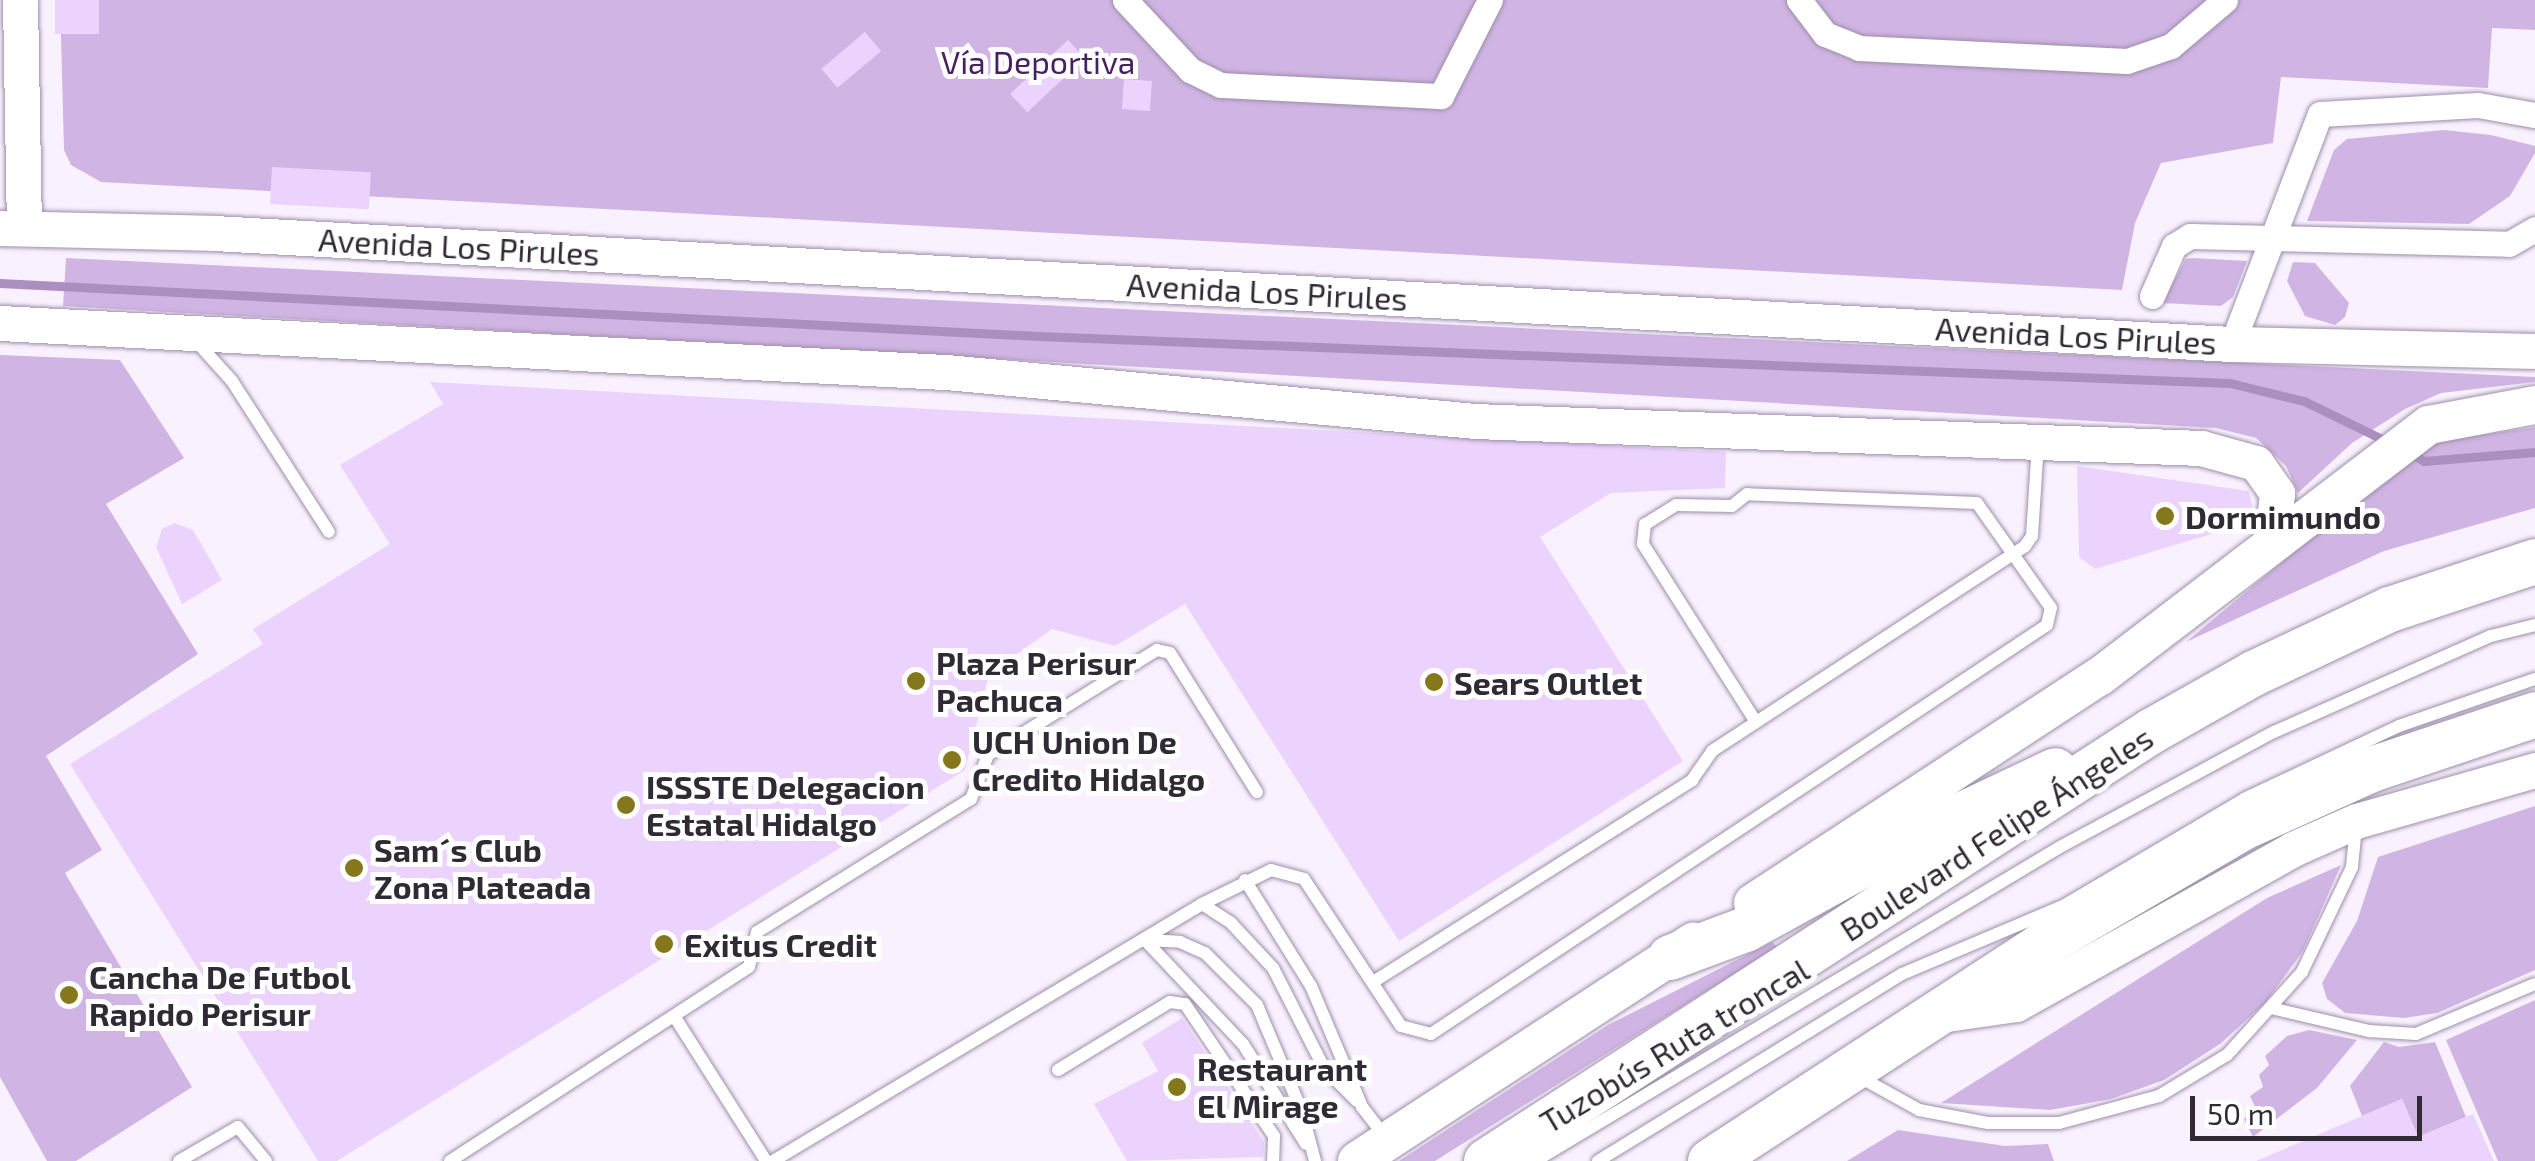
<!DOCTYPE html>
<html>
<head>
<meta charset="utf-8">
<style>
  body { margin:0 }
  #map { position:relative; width:2535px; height:1161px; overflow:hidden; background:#f9f2fe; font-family:"Exo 2",sans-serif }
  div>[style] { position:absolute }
  .green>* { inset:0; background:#d0b5e4 }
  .stream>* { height:9px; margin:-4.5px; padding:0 4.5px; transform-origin:4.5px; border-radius:4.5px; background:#ac8fc1 }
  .building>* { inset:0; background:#ecd3fe; transform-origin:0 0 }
  .roads { filter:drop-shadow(0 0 2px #9e8eaa) drop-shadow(0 0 2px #9e8eaa) }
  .lane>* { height:12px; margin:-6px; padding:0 6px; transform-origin:6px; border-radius:6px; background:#fff }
  .street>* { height:25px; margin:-12.5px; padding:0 12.5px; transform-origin:12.5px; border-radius:12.5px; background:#fff }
  .secondary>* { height:35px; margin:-17.5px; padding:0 17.5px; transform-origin:17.5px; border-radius:17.5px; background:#fff }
  .primary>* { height:38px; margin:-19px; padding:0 19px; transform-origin:19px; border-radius:19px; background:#fff }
  .highway>* { height:45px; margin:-22.5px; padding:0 22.5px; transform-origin:22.5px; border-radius:22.5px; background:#fff }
  .dots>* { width:28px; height:28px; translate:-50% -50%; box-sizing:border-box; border:5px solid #fff; border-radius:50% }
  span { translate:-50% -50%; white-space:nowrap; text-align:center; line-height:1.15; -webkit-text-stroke:10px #fff; paint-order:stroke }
  .park-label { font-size:32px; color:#47215e }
  .street-label { font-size:32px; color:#302a35 }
  .poi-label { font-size:32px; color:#302a35; font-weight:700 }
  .left { translate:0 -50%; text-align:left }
  .scale { position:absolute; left:2190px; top:1096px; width:232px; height:45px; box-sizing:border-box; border:5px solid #302a35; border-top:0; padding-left:12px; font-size:30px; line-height:35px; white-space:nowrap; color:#302a35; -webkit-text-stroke:8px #fff; paint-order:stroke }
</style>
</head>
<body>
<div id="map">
  <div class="green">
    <i style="clip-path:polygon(60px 0,2535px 0,2535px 30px,2492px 28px,2488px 88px,2281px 77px,2273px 143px,2161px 163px,2135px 223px,2122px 290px,101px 182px,71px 165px,64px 150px)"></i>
    <i style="clip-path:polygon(2444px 130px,2491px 135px,2535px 146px,2535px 153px,2510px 196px,2469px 224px,2307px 221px,2334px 150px,2347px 139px)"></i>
    <i style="clip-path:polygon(66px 258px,2535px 377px,2535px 382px,2441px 393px,2405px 409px,2352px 443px,2298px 493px,2286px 466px,2256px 438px,2216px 428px,63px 306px)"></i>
    <i style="clip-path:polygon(2186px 259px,2192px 258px,2247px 261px,2233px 297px,2221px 306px,2162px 303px)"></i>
    <i style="clip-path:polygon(2293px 262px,2315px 263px,2349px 303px,2345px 317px,2335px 325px,2305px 316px,2287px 281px)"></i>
    <i style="clip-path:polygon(0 355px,120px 360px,184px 458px,106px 504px,198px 654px,46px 756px,102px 850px,65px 873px,192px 1087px,76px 1161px,47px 1161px,0 1077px)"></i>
    <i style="clip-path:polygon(2535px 427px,2535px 508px,2384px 551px,2186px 642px,2396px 467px,2435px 442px)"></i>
    <i style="clip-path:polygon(2535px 806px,2535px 970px,2437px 1013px,2404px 1018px,2345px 1013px,2327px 999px,2322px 983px,2357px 921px,2378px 857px)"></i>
    <i style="clip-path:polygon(2341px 865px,2303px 951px,2265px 1003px,2220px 1044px,2164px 1080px,2111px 1099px,2050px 1110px,1941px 1103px,2267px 898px)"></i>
    <i style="clip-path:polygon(1772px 942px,1777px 947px,1435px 1161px,1399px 1161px,1608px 1025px)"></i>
    <i style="clip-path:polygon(2535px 1000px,2535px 1161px,2498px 1161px,2446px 1040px)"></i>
    <i style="clip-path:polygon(2309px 1030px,2357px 1040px,2317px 1088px,2253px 1137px,2244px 1119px,2256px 1109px,2250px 1096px,2263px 1087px,2259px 1075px,2269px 1065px,2265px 1056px,2287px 1036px)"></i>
    <i style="clip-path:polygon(2384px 1042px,2399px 1047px,2435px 1042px,2466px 1117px,2418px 1137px,2402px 1099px,2362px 1116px,2350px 1086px)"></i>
    <i style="clip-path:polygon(1898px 1130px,2005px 1146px,2048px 1144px,2054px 1161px,1847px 1161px)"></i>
  </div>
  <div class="stream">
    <i style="left:0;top:283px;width:1040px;rotate:2.92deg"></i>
    <i style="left:1039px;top:336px;width:1192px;rotate:2.26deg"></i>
    <i style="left:2230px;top:383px;width:76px;rotate:13.7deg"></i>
    <i style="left:2304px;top:401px;width:93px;rotate:26deg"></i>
    <i style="left:2411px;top:454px;width:15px;rotate:28deg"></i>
    <i style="left:2424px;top:461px;width:111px;rotate:-4.6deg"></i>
  </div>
  <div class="building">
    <i style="left:55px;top:0;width:44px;height:34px"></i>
    <i style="left:865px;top:32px;width:25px;height:57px;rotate:50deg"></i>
    <i style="left:1068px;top:40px;width:25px;height:79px;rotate:47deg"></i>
    <i style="left:1124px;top:79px;width:28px;height:30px;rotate:4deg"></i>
    <i style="left:272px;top:167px;width:99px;height:37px;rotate:3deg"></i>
    <i style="clip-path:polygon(430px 382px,1726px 452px,1725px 488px,1611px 493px,1540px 537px,1683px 761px,1399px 941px,1185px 604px,1115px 646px,1052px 629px,989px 674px,965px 770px,337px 1161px,318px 1161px,70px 764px,263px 644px,253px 629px,390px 544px,340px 465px,443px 404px)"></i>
    <i style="clip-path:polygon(2077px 466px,2249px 491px,2254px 513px,2248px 523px,2095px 569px,2079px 557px)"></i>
    <i style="clip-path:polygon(174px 523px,193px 530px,222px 580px,182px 604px,156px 547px,162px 529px)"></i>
    <i style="clip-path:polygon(1182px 1018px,1264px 1142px,1263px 1157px,1127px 1161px,1094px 1104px,1158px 1071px,1142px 1043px)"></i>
    <i style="clip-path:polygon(2402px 1099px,2418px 1137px,2473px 1114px,2494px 1161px,2256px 1161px)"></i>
  </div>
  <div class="roads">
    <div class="lane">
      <i style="left:196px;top:341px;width:54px;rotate:48deg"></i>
      <i style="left:232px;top:381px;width:179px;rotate:57.3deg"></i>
      <i style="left:1245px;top:880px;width:125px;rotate:58.1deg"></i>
      <i style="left:1311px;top:986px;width:131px;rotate:67.1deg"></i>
      <i style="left:1362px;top:1107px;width:41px;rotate:52deg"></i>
      <i style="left:1202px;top:904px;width:35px;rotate:33deg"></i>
      <i style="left:1231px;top:923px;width:62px;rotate:47deg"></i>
      <i style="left:1273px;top:968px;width:112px;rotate:63deg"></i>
      <i style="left:1324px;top:1068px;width:47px;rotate:45deg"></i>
      <i style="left:1144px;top:939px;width:144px;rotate:46.7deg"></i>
      <i style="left:1243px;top:1044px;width:118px;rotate:57.8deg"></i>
      <i style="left:1146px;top:940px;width:34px;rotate:3deg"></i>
      <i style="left:1180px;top:942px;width:27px;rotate:24deg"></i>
      <i style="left:1205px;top:953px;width:74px;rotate:45deg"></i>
      <i style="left:1257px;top:1005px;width:116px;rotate:67.2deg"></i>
      <i style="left:1302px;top:1112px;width:51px;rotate:75.1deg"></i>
      <i style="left:1373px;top:982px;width:378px;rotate:-32.3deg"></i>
      <i style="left:1692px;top:780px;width:35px;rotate:-55deg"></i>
      <i style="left:1712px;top:751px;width:374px;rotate:-33.2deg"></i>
      <i style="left:2025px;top:546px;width:12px;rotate:-55deg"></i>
      <i style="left:2032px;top:536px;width:93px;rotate:-86.3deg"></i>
      <i style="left:2275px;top:1009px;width:97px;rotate:13.2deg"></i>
      <i style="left:2369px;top:1031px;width:47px;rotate:3.7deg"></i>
      <i style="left:2416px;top:1034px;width:129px;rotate:-22.8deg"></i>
      <i style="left:676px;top:1019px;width:168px;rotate:57.6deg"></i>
      <i style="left:1058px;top:1070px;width:131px;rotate:-31.3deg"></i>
      <i style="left:1170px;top:1002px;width:15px;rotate:8deg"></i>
      <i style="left:1185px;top:1004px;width:159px;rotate:56deg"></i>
      <i style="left:1274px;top:1136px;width:25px;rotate:92deg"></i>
      <i style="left:1858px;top:1076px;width:70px;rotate:29.1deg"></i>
      <i style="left:1919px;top:1110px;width:70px;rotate:10.7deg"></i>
      <i style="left:1988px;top:1123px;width:71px"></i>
      <i style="left:2059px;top:1123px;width:104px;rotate:-15.1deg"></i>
      <i style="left:2159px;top:1096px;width:79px;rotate:-31.1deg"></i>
      <i style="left:2227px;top:1055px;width:112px;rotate:-47.9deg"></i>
      <i style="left:2302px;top:972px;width:116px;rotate:-64.5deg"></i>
      <i style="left:2352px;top:867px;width:41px;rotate:-84.4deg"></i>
      <i style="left:179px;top:1161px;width:68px;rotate:-30deg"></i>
      <i style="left:238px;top:1127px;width:44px;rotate:50.5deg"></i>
      <i style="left:450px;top:1161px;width:356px;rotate:-33deg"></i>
      <i style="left:749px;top:967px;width:36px;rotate:-77deg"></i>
      <i style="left:757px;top:932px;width:252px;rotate:-31.9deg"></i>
      <i style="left:971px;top:799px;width:47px;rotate:-68.9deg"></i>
      <i style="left:988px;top:755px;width:199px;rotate:-31.9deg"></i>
      <i style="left:1157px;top:650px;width:13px;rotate:13deg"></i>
      <i style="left:1170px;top:653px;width:164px;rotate:58deg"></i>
      <i style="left:773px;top:1161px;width:500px;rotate:-30.92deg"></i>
      <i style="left:1202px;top:904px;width:77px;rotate:-26.2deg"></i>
      <i style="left:1271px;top:870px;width:34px;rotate:15deg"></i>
      <i style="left:1304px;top:879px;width:176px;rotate:56.6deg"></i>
      <i style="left:1401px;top:1026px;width:31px;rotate:15deg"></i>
      <i style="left:1431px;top:1034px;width:739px;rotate:-33.58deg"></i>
      <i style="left:2047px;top:625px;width:17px;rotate:-77deg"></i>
      <i style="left:2051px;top:608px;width:128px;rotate:-125.2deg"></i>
      <i style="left:1977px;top:503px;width:230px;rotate:-177.8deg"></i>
      <i style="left:1747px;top:494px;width:19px;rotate:141deg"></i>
      <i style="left:1732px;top:506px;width:56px;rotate:-179deg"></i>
      <i style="left:1676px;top:505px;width:36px;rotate:148deg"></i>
      <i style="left:1645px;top:524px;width:20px;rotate:96deg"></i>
      <i style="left:1643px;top:544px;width:211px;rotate:57.6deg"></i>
      <i style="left:1535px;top:1161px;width:612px;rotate:-30.88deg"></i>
      <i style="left:2060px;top:847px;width:243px;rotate:-28.3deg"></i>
      <i style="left:2274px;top:732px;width:237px;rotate:-23.9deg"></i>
      <i style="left:2491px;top:636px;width:45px;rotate:-14deg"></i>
      <i style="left:1598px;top:1161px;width:357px;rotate:-31.6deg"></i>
      <i style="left:1902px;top:974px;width:177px;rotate:-22.9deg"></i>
      <i style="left:2065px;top:905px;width:208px;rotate:-30.6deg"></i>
      <i style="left:2244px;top:799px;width:171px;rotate:-25.2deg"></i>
      <i style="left:2399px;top:726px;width:144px;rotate:-19.1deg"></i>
    </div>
    <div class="street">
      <i style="left:1125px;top:0;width:96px;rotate:47.1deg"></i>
      <i style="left:1190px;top:70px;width:34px;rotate:26deg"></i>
      <i style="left:1221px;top:85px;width:220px;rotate:2.9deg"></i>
      <i style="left:1441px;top:96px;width:108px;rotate:-63deg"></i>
      <i style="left:1799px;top:0;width:43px;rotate:52.6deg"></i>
      <i style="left:1825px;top:34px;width:37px;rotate:22deg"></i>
      <i style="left:1859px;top:48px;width:268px;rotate:2.8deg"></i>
      <i style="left:2127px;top:61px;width:46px;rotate:-18.8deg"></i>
      <i style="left:2171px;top:46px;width:71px;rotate:-40.4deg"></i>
      <i style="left:2152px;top:296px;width:55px;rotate:-66.3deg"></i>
      <i style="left:2174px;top:246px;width:19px;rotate:-32deg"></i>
      <i style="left:2190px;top:236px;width:319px;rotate:1.4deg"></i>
      <i style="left:2509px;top:244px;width:30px;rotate:-30deg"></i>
      <i style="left:2232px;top:344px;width:246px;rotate:-69.1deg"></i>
      <i style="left:2320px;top:114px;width:158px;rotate:-3.3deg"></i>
      <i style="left:2478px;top:105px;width:58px;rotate:10deg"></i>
    </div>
    <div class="secondary">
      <i style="left:20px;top:0;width:227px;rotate:89deg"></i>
      <i style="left:0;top:228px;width:214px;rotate:1.3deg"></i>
      <i style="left:214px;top:233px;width:2021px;rotate:3.15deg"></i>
      <i style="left:2232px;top:344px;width:303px;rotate:1.3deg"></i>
      <i style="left:0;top:323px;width:947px;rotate:2.97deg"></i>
      <i style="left:946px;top:372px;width:531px;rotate:5.29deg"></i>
      <i style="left:1475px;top:421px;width:727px;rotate:2.13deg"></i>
      <i style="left:2201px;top:448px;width:57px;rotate:15.3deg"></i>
      <i style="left:2256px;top:463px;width:37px;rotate:55deg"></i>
      <i style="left:2277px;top:493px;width:49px;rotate:95.8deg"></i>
      <i style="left:1933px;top:1016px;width:84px;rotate:-8.2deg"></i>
      <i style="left:2016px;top:1004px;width:317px;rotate:-29.2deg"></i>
      <i style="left:2293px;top:849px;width:69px;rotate:-24deg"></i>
      <i style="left:2356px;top:821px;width:186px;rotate:-15.9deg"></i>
    </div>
    <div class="primary">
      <i style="left:1753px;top:903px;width:413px;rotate:-33.2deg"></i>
      <i style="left:2099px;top:677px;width:415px;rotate:-37.4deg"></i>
      <i style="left:2429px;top:425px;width:108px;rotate:-10.7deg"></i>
      <i style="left:1357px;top:1161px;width:402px;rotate:-33.1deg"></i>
    </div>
    <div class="highway">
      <i style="left:1670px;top:957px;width:80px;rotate:-20.5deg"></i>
      <i style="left:1745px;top:929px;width:180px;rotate:-28.8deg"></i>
      <i style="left:1903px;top:842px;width:168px;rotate:-25.3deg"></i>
      <i style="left:1486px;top:1161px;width:793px;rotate:-32.91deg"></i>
      <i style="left:2152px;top:730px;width:116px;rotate:-29.4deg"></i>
      <i style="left:2253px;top:673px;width:150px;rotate:-25.2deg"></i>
      <i style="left:2389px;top:609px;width:154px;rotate:-18.2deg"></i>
      <i style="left:1710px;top:1161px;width:395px;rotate:-33.1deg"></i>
      <i style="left:2041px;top:945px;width:236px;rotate:-30.3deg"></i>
      <i style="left:2245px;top:826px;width:138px;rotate:-24.3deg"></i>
      <i style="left:2371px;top:769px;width:173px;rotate:-18.5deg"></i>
    </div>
  </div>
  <div class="dots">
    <i style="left:2165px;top:516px;background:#85781c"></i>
    <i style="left:916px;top:681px;background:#85781c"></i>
    <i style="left:1434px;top:682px;background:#85781c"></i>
    <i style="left:952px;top:760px;background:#85781c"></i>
    <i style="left:626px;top:805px;background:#85781c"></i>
    <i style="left:354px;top:868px;background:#85781c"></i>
    <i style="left:664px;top:944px;background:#85781c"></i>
    <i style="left:69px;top:995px;background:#85781c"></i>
    <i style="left:1177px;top:1087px;background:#85781c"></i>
  </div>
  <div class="park-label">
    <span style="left:1038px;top:61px">Vía Deportiva</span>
  </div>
  <div class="street-label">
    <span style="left:459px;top:246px;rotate:3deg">Avenida Los Pirules</span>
    <span style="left:1267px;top:291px;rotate:3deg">Avenida Los Pirules</span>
    <span style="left:2076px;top:335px;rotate:3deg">Avenida Los Pirules</span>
    <span style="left:1996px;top:833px;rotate:-33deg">Boulevard Felipe Ángeles</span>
    <span style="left:1674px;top:1045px;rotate:-31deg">Tuzobús Ruta troncal</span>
  </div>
  <div class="poi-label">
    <span class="left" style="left:2185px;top:516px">Dormimundo</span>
    <span class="left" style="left:936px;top:681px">Plaza Perisur<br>Pachuca</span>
    <span class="left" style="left:1454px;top:682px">Sears Outlet</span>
    <span class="left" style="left:972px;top:760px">UCH Union De<br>Credito Hidalgo</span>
    <span class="left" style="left:646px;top:805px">ISSSTE Delegacion<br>Estatal Hidalgo</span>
    <span class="left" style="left:374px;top:868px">Sam´s Club<br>Zona Plateada</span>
    <span class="left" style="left:684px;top:944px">Exitus Credit</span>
    <span class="left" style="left:89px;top:995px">Cancha De Futbol<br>Rapido Perisur</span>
    <span class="left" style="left:1197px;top:1087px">Restaurant<br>El Mirage</span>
  </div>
  <div class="scale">50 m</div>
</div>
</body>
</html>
